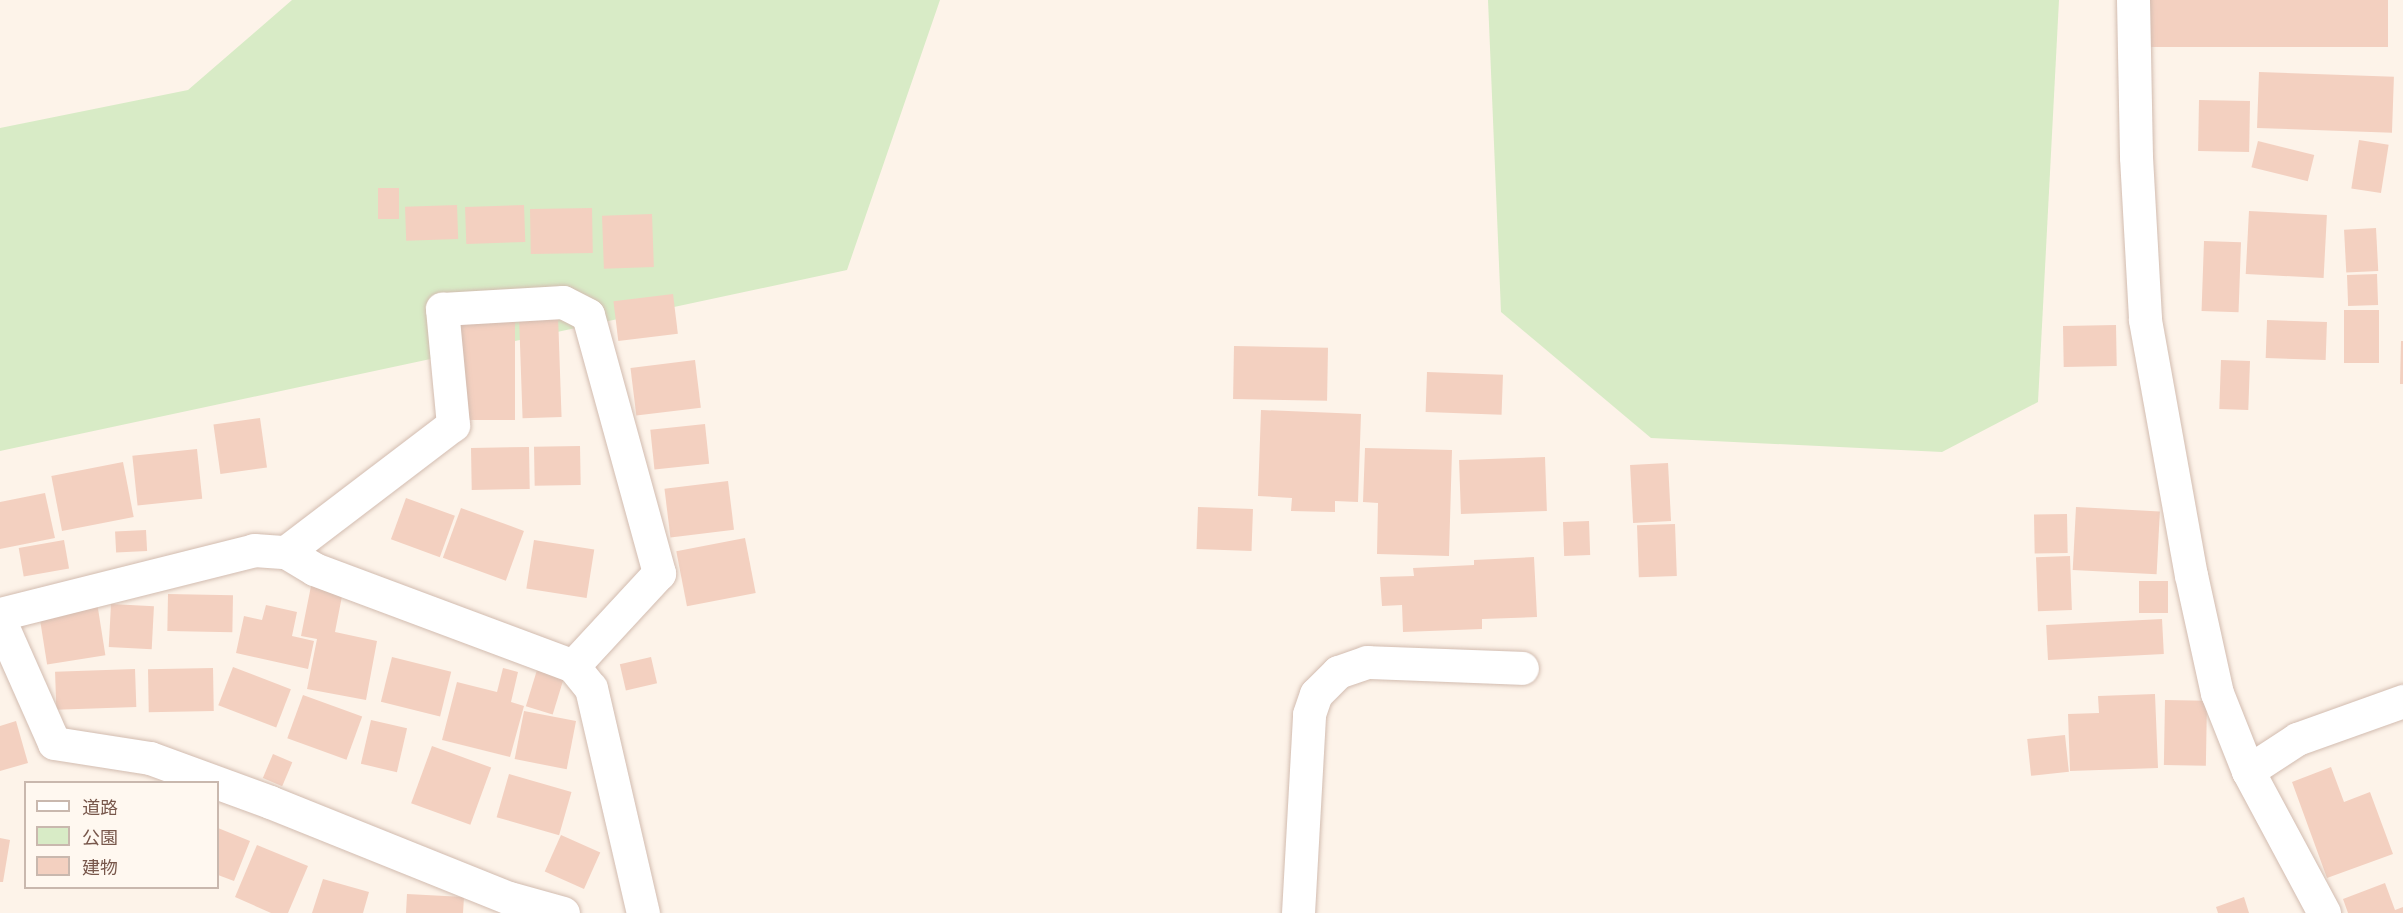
<!DOCTYPE html>
<html>
<head>
<meta charset="utf-8">
<style>
  body { margin:0 }
  #map { position:relative; width:2403px; height:913px; overflow:hidden; background:#fdf3e9; font-family:"Fira Sans Condensed","Noto Sans JP",sans-serif }
  div>[style] { position:absolute }
  .green>* { inset:0; background:#d8ebc6 }
  .building>* { inset:0; background:#f3d0c0; transform-origin:0 0 }
  .roads { filter:drop-shadow(0 0 2px #d2bcb0) drop-shadow(0 0 2px #d2bcb0) }
  .street>* { height:33px; margin:-16.5px; padding:0 16.5px; transform-origin:16.5px; border-radius:16.5px; background:#fff }
  span { translate:-50% -50%; white-space:nowrap; text-align:center; line-height:1.15; -webkit-text-stroke:4.5px #fff8f0; paint-order:stroke }
  .legend { position:absolute; left:24px; top:781px; width:195px; height:108px; box-sizing:border-box; background:#fff8f0; border:2px solid #c9b8ae; margin:0; padding:8px 10px; list-style:none; font-size:18px; color:#78574b }
  .legend li { display:flex; align-items:center; gap:12px; height:30px }
  .legend b { width:30px; border:2px solid #c9b8ae }
</style>
</head>
<body>
<div id="map">
  <div class="green">
    <i style="clip-path:polygon(292px 0,940px 0,847px 270px,0 451px,0 128px,188px 90px)"></i>
    <i style="clip-path:polygon(1488px 0,2059px 0,2038px 402px,1942px 452px,1651px 438px,1501px 312px)"></i>
  </div>
  <div class="building">
    <i style="left:2145px;top:0;width:243px;height:47px"></i>
    <i style="left:2259px;top:72px;width:135px;height:56px;rotate:2deg"></i>
    <i style="left:2199px;top:100px;width:51px;height:51px;rotate:1deg"></i>
    <i style="left:2359px;top:140px;width:30px;height:49px;rotate:9deg"></i>
    <i style="left:2258px;top:141px;width:58px;height:27px;rotate:14deg"></i>
    <i style="left:378px;top:188px;width:21px;height:31px"></i>
    <i style="left:457px;top:205px;width:34px;height:52px;rotate:88deg"></i>
    <i style="left:524px;top:205px;width:37px;height:59px;rotate:88deg"></i>
    <i style="left:592px;top:208px;width:45px;height:62px;rotate:89deg"></i>
    <i style="left:2249px;top:211px;width:78px;height:63px;rotate:3deg"></i>
    <i style="left:652px;top:214px;width:53px;height:50px;rotate:88deg"></i>
    <i style="left:2376px;top:228px;width:43px;height:32px;rotate:87deg"></i>
    <i style="left:2204px;top:241px;width:37px;height:70px;rotate:2deg"></i>
    <i style="left:2377px;top:274px;width:31px;height:30px;rotate:88deg"></i>
    <i style="left:673px;top:294px;width:40px;height:60px;rotate:83deg"></i>
    <i style="left:2344px;top:310px;width:35px;height:53px"></i>
    <i style="left:558px;top:315px;width:102px;height:39px;rotate:88deg"></i>
    <i style="left:461px;top:318px;width:54px;height:102px"></i>
    <i style="left:2267px;top:320px;width:60px;height:38px;rotate:2deg"></i>
    <i style="left:2116px;top:325px;width:41px;height:53px;rotate:89deg"></i>
    <i style="clip-path:polygon(2401px 341px,2403px 341px,2403px 384px,2400px 384px)"></i>
    <i style="left:1234px;top:346px;width:94px;height:53px;rotate:1deg"></i>
    <i style="left:695px;top:360px;width:48px;height:65px;rotate:83deg"></i>
    <i style="left:2221px;top:360px;width:29px;height:49px;rotate:2deg"></i>
    <i style="left:1427px;top:372px;width:76px;height:40px;rotate:2deg"></i>
    <i style="clip-path:polygon(1261px 410px,1361px 414px,1358px 502px,1335px 501px,1335px 512px,1291px 511px,1292px 498px,1258px 496px)"></i>
    <i style="left:260px;top:418px;width:50px;height:47px;rotate:82deg"></i>
    <i style="left:705px;top:424px;width:40px;height:55px;rotate:84deg"></i>
    <i style="left:580px;top:446px;width:39px;height:46px;rotate:89deg"></i>
    <i style="left:529px;top:447px;width:42px;height:58px;rotate:89deg"></i>
    <i style="clip-path:polygon(1365px 448px,1452px 450px,1449px 556px,1377px 554px,1378px 503px,1363px 502px)"></i>
    <i style="left:197px;top:449px;width:50px;height:65px;rotate:84deg"></i>
    <i style="left:1545px;top:457px;width:54px;height:86px;rotate:88deg"></i>
    <i style="left:123px;top:462px;width:56px;height:73px;rotate:79deg"></i>
    <i style="left:1668px;top:463px;width:58px;height:38px;rotate:87deg"></i>
    <i style="left:728px;top:481px;width:49px;height:64px;rotate:83deg"></i>
    <i style="clip-path:polygon(45px 493px,55px 538px,0 549px,0 502px)"></i>
    <i style="left:406px;top:498px;width:52px;height:44px;rotate:20deg"></i>
    <i style="left:1198px;top:507px;width:55px;height:42px;rotate:2deg"></i>
    <i style="left:2076px;top:507px;width:84px;height:63px;rotate:3deg"></i>
    <i style="left:461px;top:508px;width:67px;height:53px;rotate:20deg"></i>
    <i style="left:2067px;top:514px;width:39px;height:33px;rotate:89deg"></i>
    <i style="left:1589px;top:521px;width:34px;height:26px;rotate:88deg"></i>
    <i style="left:1675px;top:524px;width:52px;height:38px;rotate:88deg"></i>
    <i style="left:146px;top:530px;width:21px;height:31px;rotate:87deg"></i>
    <i style="left:745px;top:538px;width:56px;height:70px;rotate:79deg"></i>
    <i style="left:64px;top:540px;width:29px;height:46px;rotate:80deg"></i>
    <i style="left:534px;top:540px;width:61px;height:49px;rotate:9deg"></i>
    <i style="left:2070px;top:556px;width:54px;height:34px;rotate:88deg"></i>
    <i style="clip-path:polygon(1534px 557px,1537px 617px,1482px 619px,1482px 629px,1403px 632px,1402px 605px,1382px 606px,1380px 577px,1414px 576px,1413px 568px,1474px 565px,1474px 560px)"></i>
    <i style="left:2139px;top:581px;width:29px;height:32px"></i>
    <i style="clip-path:polygon(311px 586px,343px 591px,335px 632px,377px 641px,366px 700px,307px 689px,317px 639px,301px 636px)"></i>
    <i style="left:168px;top:594px;width:65px;height:37px;rotate:1deg"></i>
    <i style="left:96px;top:596px;width:60px;height:59px;rotate:81deg"></i>
    <i style="left:111px;top:604px;width:43px;height:43px;rotate:3deg"></i>
    <i style="clip-path:polygon(266px 605px,297px 612px,292px 636px,314px 641px,308px 669px,236px 653px,244px 616px,262px 620px)"></i>
    <i style="left:2162px;top:619px;width:35px;height:116px;rotate:87deg"></i>
    <i style="left:392px;top:657px;width:61px;height:46px;rotate:14deg"></i>
    <i style="left:651px;top:657px;width:27px;height:32px;rotate:77deg"></i>
    <i style="left:233px;top:667px;width:62px;height:41px;rotate:21deg"></i>
    <i style="left:213px;top:668px;width:43px;height:65px;rotate:89deg"></i>
    <i style="clip-path:polygon(503px 668px,518px 672px,511px 702px,524px 706px,510px 757px,442px 740px,457px 682px,497px 692px)"></i>
    <i style="left:135px;top:669px;width:38px;height:80px;rotate:88deg"></i>
    <i style="left:537px;top:670px;width:28px;height:38px;rotate:17deg"></i>
    <i style="clip-path:polygon(2155px 694px,2158px 768px,2070px 771px,2068px 714px,2099px 713px,2098px 696px)"></i>
    <i style="left:303px;top:695px;width:63px;height:46px;rotate:20deg"></i>
    <i style="left:2165px;top:700px;width:42px;height:65px;rotate:1deg"></i>
    <i style="left:524px;top:711px;width:53px;height:49px;rotate:11deg"></i>
    <i style="left:371px;top:720px;width:37px;height:45px;rotate:13deg"></i>
    <i style="clip-path:polygon(16px 721px,28px 763px,0 771px,0 726px)"></i>
    <i style="left:2065px;top:735px;width:37px;height:38px;rotate:84deg"></i>
    <i style="left:432px;top:746px;width:63px;height:61px;rotate:20deg"></i>
    <i style="left:273px;top:754px;width:21px;height:26px;rotate:23deg"></i>
    <i style="clip-path:polygon(2331px 767px,2344px 802px,2370px 792px,2393px 854px,2327px 878px,2292px 782px)"></i>
    <i style="left:509px;top:774px;width:65px;height:45px;rotate:16deg"></i>
    <i style="clip-path:polygon(218px 828px,250px 841px,234px 881px,218px 875px)"></i>
    <i style="left:561px;top:835px;width:43px;height:40px;rotate:24deg"></i>
    <i style="clip-path:polygon(0 838px,10px 840px,3px 882px,0 882px)"></i>
    <i style="clip-path:polygon(257px 845px,308px 866px,288px 913px,271px 913px,235px 897px)"></i>
    <i style="clip-path:polygon(323px 879px,369px 892px,363px 913px,312px 913px)"></i>
    <i style="clip-path:polygon(2385px 883px,2395px 910px,2403px 907px,2403px 913px,2348px 913px,2343px 899px)"></i>
    <i style="clip-path:polygon(407px 894px,464px 897px,463px 913px,406px 913px)"></i>
    <i style="clip-path:polygon(2244px 897px,2249px 913px,2218px 913px,2216px 907px)"></i>
  </div>
  <div class="roads">
    <div class="street">
      <i style="left:2133px;top:0;width:157px;rotate:88.9deg"></i>
      <i style="left:2136px;top:157px;width:163px;rotate:86.8deg"></i>
      <i style="left:2145px;top:320px;width:259px;rotate:79.8deg"></i>
      <i style="left:2191px;top:575px;width:121px;rotate:77.6deg"></i>
      <i style="left:2217px;top:693px;width:84px;rotate:68.3deg"></i>
      <i style="left:2248px;top:771px;width:161px;rotate:61.8deg"></i>
      <i style="left:286px;top:552px;width:210px;rotate:-37.3deg"></i>
      <i style="left:453px;top:425px;width:117px;rotate:-95.4deg"></i>
      <i style="left:442px;top:309px;width:121px;rotate:-3.3deg"></i>
      <i style="left:563px;top:302px;width:28px;rotate:27deg"></i>
      <i style="left:588px;top:315px;width:268px;rotate:74.6deg"></i>
      <i style="left:659px;top:573px;width:127px;rotate:132.8deg"></i>
      <i style="left:0;top:614px;width:262px;rotate:-14.1deg"></i>
      <i style="left:254px;top:550px;width:32px;rotate:4deg"></i>
      <i style="left:286px;top:552px;width:33px;rotate:31deg"></i>
      <i style="left:314px;top:569px;width:277px;rotate:20.5deg"></i>
      <i style="left:573px;top:666px;width:28px;rotate:51deg"></i>
      <i style="left:591px;top:688px;width:231px;rotate:77deg"></i>
      <i style="left:0;top:621px;width:133px;rotate:66.1deg"></i>
      <i style="left:54px;top:743px;width:97px;rotate:8.9deg"></i>
      <i style="left:150px;top:758px;width:128px;rotate:20.1deg"></i>
      <i style="left:270px;top:802px;width:258px;rotate:21.9deg"></i>
      <i style="left:509px;top:898px;width:56px;rotate:15.5deg"></i>
      <i style="left:2248px;top:771px;width:59px;rotate:-33.1deg"></i>
      <i style="left:2297px;top:739px;width:113px;rotate:-19.7deg"></i>
      <i style="left:1298px;top:913px;width:199px;rotate:-86.8deg"></i>
      <i style="left:1309px;top:714px;width:21px;rotate:-71deg"></i>
      <i style="left:1316px;top:694px;width:31px;rotate:-45deg"></i>
      <i style="left:1338px;top:672px;width:31px;rotate:-19deg"></i>
      <i style="left:1367px;top:662px;width:155px;rotate:2.2deg"></i>
    </div>
  </div>
  <ul class="legend">
  <li><b style="height:8px;background:#fff"></b>道路</li>
  <li><b style="height:16px;background:#d8ebc6"></b>公園</li>
  <li><b style="height:16px;background:#f3d0c0"></b>建物</li>
  </ul>
</div>
</body>
</html>
